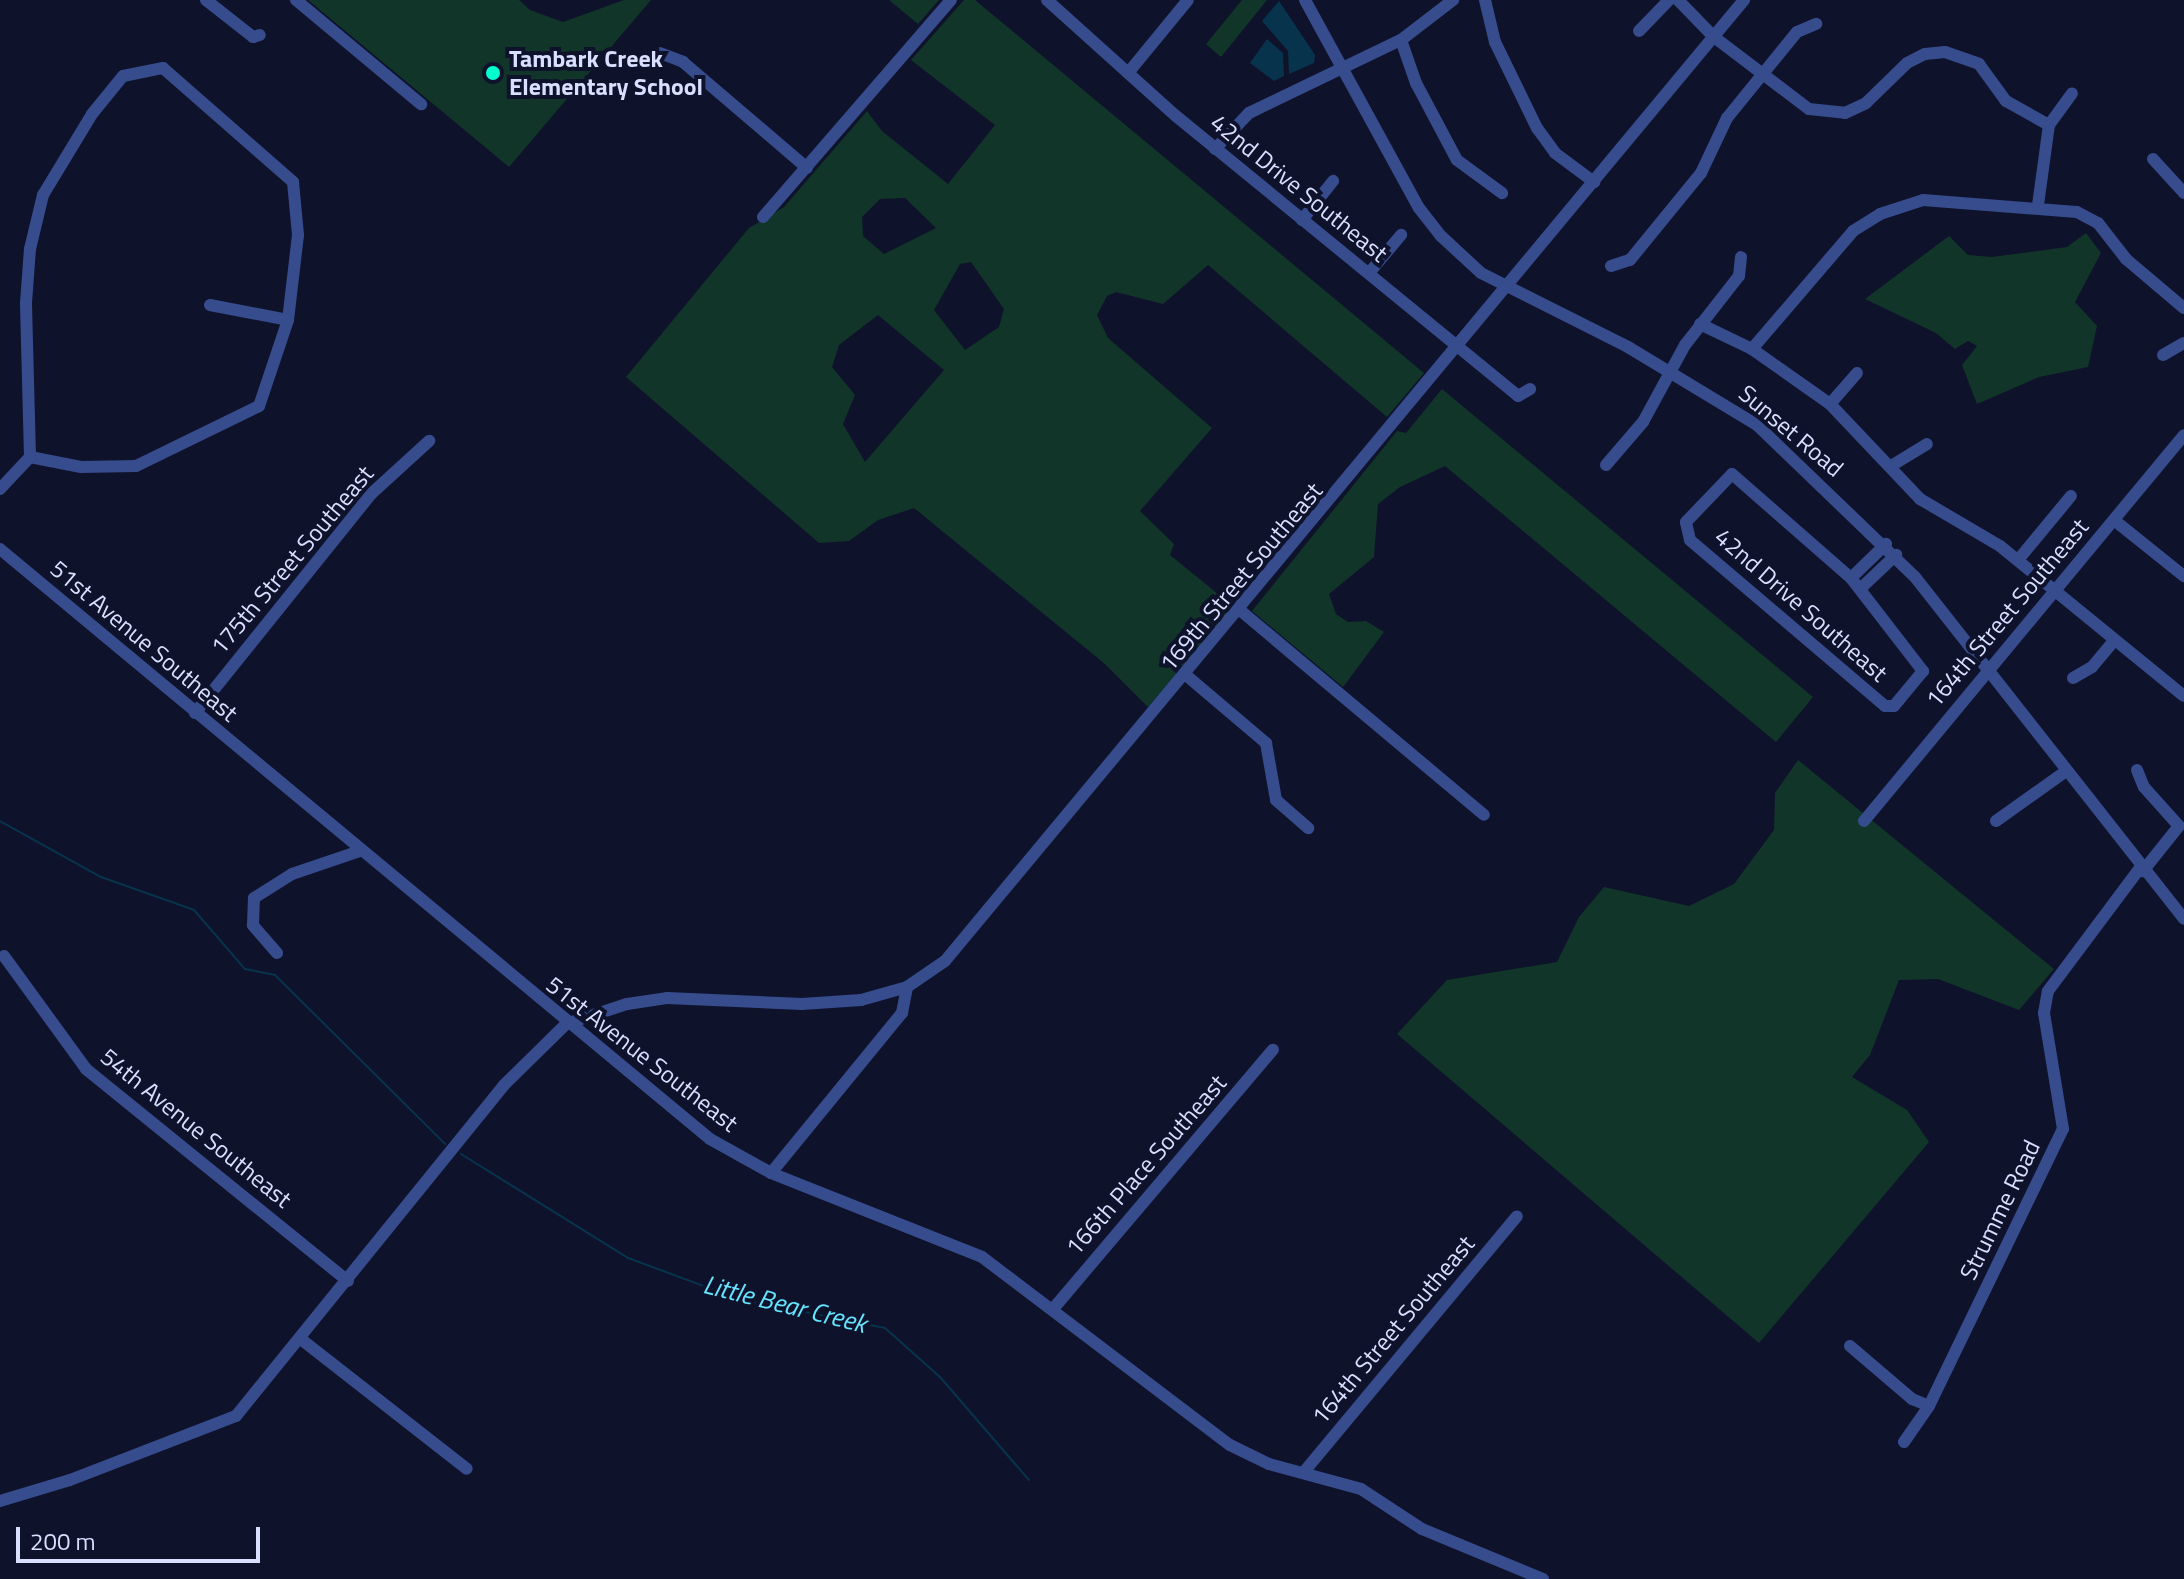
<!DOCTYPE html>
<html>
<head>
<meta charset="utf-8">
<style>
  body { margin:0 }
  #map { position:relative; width:2184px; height:1579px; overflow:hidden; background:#0f122b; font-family:"Titillium Web",sans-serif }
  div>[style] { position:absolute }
  .green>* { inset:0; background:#113529 }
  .water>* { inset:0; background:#07344c }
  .stream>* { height:2px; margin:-1px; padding:0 1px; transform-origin:1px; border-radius:1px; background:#07344c }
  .minor>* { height:12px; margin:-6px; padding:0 6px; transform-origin:6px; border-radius:6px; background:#364c8d }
  .dots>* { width:22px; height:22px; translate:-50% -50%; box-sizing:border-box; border:4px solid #0f122b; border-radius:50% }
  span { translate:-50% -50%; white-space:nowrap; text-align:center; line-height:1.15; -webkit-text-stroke:8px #0f122b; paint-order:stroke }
  .poi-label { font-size:24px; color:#d8dfff; font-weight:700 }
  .left { translate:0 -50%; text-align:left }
  .street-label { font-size:24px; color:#d8dfff }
  .water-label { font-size:26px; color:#66e5ff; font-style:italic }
  .scale { position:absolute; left:16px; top:1527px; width:244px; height:36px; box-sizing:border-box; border:4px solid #d8dfff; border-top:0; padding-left:10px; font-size:24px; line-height:28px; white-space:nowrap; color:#d8dfff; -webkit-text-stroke:6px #0f122b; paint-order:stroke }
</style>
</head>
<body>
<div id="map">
  <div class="green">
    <i style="clip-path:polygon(308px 0,519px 0,530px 10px,563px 22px,624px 0,651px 0,509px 167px)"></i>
    <i style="clip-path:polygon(889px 0,939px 0,918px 24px)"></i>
    <i style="clip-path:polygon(evenodd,964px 0,975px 0,1424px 373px,1387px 417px,1208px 265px,1163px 304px,1116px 292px,1107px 296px,1097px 315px,1108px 338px,1212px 428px,1140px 511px,1174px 544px,1170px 555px,1234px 607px,1148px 707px,1105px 664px,914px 508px,878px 520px,849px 541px,819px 543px,626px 377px,749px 228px,784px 207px,867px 111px,882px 131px,948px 184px,995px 125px,911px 60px,964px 0,905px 198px,936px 228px,884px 254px,863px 236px,862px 217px,880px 199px,905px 198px,964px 0,971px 262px,1004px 309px,999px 327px,965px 350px,934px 310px,960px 264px,971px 262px,964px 0,878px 315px,944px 370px,865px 462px,843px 424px,855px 395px,832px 367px,839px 345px,878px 315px)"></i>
    <i style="clip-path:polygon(1242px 0,1267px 0,1221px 57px,1206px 44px)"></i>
    <i style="clip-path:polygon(2086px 233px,2101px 253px,2075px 302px,2097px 326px,2088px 367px,2039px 377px,1977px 404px,1962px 365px,1977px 346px,1968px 341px,1955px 349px,1936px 333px,1865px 299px,1949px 236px,1968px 255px,1992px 257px,2067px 247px)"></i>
    <i style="clip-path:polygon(1442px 389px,1813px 697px,1776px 742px,1445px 466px,1400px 487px,1378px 504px,1374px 557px,1329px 594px,1336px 614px,1348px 622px,1366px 621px,1384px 632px,1343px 687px,1252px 611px,1397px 431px,1406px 433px)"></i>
    <i style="clip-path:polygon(1798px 760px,2054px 969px,2019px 1010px,1938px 979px,1899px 980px,1870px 1055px,1852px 1077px,1907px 1110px,1929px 1142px,1759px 1343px,1397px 1034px,1447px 980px,1557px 962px,1579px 917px,1604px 887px,1689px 906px,1734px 884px,1774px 830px,1775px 793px)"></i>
  </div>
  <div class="water">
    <i style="clip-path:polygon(1279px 1px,1315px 55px,1314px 63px,1289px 74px,1288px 51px,1262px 21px)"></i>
    <i style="clip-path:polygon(1267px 39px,1283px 53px,1284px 76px,1274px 81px,1250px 63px)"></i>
  </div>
  <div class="stream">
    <i style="left:0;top:821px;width:115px;rotate:29deg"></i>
    <i style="left:101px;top:877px;width:99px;rotate:19.5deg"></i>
    <i style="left:194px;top:910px;width:78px;rotate:49.2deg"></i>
    <i style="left:245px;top:969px;width:31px;rotate:11deg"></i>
    <i style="left:275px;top:975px;width:240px;rotate:44.8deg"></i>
    <i style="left:461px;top:1154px;width:197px;rotate:31.9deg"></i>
    <i style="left:628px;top:1258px;width:118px;rotate:20.3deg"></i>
    <i style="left:739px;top:1299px;width:149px;rotate:11.2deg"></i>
    <i style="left:885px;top:1328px;width:74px;rotate:41.7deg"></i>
    <i style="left:940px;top:1377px;width:136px;rotate:49.2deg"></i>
  </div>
  <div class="minor">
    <i style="left:206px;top:0;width:60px;rotate:38.2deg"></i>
    <i style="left:253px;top:37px;width:7px;rotate:-16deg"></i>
    <i style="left:296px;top:0;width:163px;rotate:39.8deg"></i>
    <i style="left:1047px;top:0;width:173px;rotate:42deg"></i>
    <i style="left:1176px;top:116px;width:442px;rotate:39.3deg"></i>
    <i style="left:1518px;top:396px;width:14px;rotate:-30deg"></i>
    <i style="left:1305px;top:0;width:237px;rotate:61.3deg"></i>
    <i style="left:1419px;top:208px;width:36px;rotate:52deg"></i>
    <i style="left:1441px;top:236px;width:54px;rotate:42.8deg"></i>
    <i style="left:1481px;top:273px;width:165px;rotate:26.7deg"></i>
    <i style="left:1628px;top:347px;width:151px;rotate:31.2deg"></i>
    <i style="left:1757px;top:425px;width:219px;rotate:43.9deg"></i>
    <i style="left:1915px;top:577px;width:435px;rotate:51.8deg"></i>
    <i style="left:1485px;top:0;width:43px;rotate:76.6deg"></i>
    <i style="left:1495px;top:42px;width:96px;rotate:64deg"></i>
    <i style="left:1537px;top:128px;width:31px;rotate:54deg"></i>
    <i style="left:1555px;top:153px;width:49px;rotate:36.6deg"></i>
    <i style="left:1678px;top:0;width:52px;rotate:45.8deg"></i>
    <i style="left:1714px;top:37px;width:119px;rotate:37.2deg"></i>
    <i style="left:1809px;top:109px;width:36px;rotate:6deg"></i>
    <i style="left:1845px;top:113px;width:23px;rotate:-25deg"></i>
    <i style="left:1866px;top:103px;width:57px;rotate:-44.3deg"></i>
    <i style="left:1907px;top:63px;width:20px;rotate:-27deg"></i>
    <i style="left:1925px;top:54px;width:20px;rotate:-6deg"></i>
    <i style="left:1945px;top:52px;width:36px;rotate:19deg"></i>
    <i style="left:1979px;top:64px;width:46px;rotate:53.9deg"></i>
    <i style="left:2006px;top:101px;width:49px;rotate:29.2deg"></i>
    <i style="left:1639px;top:31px;width:43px;rotate:-45.9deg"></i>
    <i style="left:1401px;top:40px;width:46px;rotate:70.8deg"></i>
    <i style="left:1416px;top:83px;width:87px;rotate:62deg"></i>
    <i style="left:1457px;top:160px;width:56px;rotate:36.3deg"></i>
    <i style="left:660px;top:53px;width:25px;rotate:21deg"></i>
    <i style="left:683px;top:62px;width:163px;rotate:40.5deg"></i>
    <i style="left:163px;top:68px;width:173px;rotate:41.2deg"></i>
    <i style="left:293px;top:182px;width:53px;rotate:84.6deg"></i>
    <i style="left:298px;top:235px;width:86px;rotate:96.7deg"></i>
    <i style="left:288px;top:320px;width:91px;rotate:108.6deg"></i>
    <i style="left:259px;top:406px;width:137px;rotate:154deg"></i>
    <i style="left:136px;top:466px;width:55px;rotate:179deg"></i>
    <i style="left:81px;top:467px;width:52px;rotate:-168.9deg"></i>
    <i style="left:30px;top:457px;width:154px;rotate:-91.5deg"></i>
    <i style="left:26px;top:303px;width:54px;rotate:-85.8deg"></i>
    <i style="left:30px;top:249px;width:56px;rotate:-76.5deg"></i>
    <i style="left:43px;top:195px;width:95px;rotate:-58.8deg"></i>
    <i style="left:92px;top:114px;width:49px;rotate:-50.8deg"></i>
    <i style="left:123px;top:76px;width:41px;rotate:-11.3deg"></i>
    <i style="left:1128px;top:73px;width:94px;rotate:-50.6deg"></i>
    <i style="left:1215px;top:149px;width:50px;rotate:-46.6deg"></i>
    <i style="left:1249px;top:113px;width:169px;rotate:-25.7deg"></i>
    <i style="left:1401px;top:40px;width:66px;rotate:-37.6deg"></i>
    <i style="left:2153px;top:159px;width:46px;rotate:47.6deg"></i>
    <i style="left:2038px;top:205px;width:81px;rotate:-82.2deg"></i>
    <i style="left:2049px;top:125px;width:39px;rotate:-54deg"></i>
    <i style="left:763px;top:217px;width:287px;rotate:-49.1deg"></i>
    <i style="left:1302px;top:220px;width:50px;rotate:-51.5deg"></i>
    <i style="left:1611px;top:266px;width:20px;rotate:-18deg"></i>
    <i style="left:1630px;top:260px;width:112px;rotate:-50.8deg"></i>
    <i style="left:1701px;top:173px;width:61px;rotate:-64.7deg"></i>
    <i style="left:1727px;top:118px;width:111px;rotate:-50.9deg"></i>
    <i style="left:1797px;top:32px;width:21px;rotate:-23deg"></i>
    <i style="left:1369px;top:273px;width:50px;rotate:-49.9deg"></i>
    <i style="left:210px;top:305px;width:79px;rotate:10.9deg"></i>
    <i style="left:1700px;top:324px;width:58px;rotate:25.7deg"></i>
    <i style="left:1752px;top:349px;width:95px;rotate:35.2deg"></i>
    <i style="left:1830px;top:404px;width:131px;rotate:46.5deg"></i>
    <i style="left:1920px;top:499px;width:93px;rotate:30.4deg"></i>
    <i style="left:2000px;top:546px;width:237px;rotate:39.2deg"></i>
    <i style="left:1752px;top:349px;width:155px;rotate:-49.4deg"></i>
    <i style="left:1853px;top:231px;width:32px;rotate:-32deg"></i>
    <i style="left:1880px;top:214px;width:45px;rotate:-18deg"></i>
    <i style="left:1923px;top:200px;width:154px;rotate:4.5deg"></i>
    <i style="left:2077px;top:212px;width:24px;rotate:28deg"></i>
    <i style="left:2098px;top:223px;width:46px;rotate:52.1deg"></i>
    <i style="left:2126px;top:259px;width:76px;rotate:40.2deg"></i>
    <i style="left:2163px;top:355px;width:24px;rotate:-30deg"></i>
    <i style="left:1830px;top:404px;width:41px;rotate:-48.9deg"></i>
    <i style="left:1606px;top:465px;width:57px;rotate:-49.3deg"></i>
    <i style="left:1643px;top:422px;width:88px;rotate:-61.4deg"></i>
    <i style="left:1685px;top:345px;width:88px;rotate:-52deg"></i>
    <i style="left:1739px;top:276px;width:19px;rotate:-84deg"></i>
    <i style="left:1891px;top:466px;width:42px;rotate:-31.4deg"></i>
    <i style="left:1732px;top:474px;width:158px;rotate:41.2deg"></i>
    <i style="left:1851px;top:578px;width:118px;rotate:52.3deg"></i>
    <i style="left:1923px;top:671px;width:45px;rotate:129.6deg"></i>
    <i style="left:1894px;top:706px;width:9px;rotate:180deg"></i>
    <i style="left:1885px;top:706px;width:256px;rotate:-139.6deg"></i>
    <i style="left:1690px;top:540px;width:18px;rotate:-103deg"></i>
    <i style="left:1686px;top:522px;width:66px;rotate:-46.2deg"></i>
    <i style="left:0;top:489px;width:44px;rotate:-46.8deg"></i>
    <i style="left:2114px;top:520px;width:90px;rotate:38.7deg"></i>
    <i style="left:0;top:549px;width:923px;rotate:39.73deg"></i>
    <i style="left:710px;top:1139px;width:70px;rotate:29.1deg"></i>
    <i style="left:771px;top:1173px;width:227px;rotate:21.7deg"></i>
    <i style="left:982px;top:1257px;width:311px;rotate:37.2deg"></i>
    <i style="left:1230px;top:1445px;width:43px;rotate:26deg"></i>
    <i style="left:1269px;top:1464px;width:95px;rotate:15.2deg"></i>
    <i style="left:1361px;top:1489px;width:73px;rotate:33.3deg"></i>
    <i style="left:1422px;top:1529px;width:131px;rotate:22.5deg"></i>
    <i style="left:2018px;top:560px;width:83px;rotate:-50.4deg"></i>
    <i style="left:1851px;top:578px;width:49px;rotate:-44.2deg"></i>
    <i style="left:1860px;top:589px;width:50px;rotate:-43.4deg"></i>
    <i style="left:1241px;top:611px;width:317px;rotate:40deg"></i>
    <i style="left:1187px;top:676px;width:104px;rotate:40.3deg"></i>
    <i style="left:1266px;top:743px;width:58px;rotate:80deg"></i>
    <i style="left:1276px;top:800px;width:43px;rotate:41.2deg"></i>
    <i style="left:2073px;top:678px;width:22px;rotate:-30deg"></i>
    <i style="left:2092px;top:667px;width:35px;rotate:-50deg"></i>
    <i style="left:195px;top:713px;width:281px;rotate:-51.2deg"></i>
    <i style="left:371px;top:494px;width:79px;rotate:-42.4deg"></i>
    <i style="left:2137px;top:770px;width:18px;rotate:68deg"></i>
    <i style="left:2144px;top:787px;width:52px;rotate:48.1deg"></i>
    <i style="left:2179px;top:826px;width:58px;rotate:128.7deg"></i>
    <i style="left:1864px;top:821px;width:501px;rotate:-50.34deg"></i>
    <i style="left:1996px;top:821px;width:86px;rotate:-35.5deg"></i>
    <i style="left:277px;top:953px;width:37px;rotate:-131deg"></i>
    <i style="left:253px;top:925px;width:27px;rotate:-88deg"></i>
    <i style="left:254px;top:898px;width:45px;rotate:-32.3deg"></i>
    <i style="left:292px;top:874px;width:72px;rotate:-18.7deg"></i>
    <i style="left:4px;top:956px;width:140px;rotate:54deg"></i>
    <i style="left:86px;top:1069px;width:337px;rotate:39deg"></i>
    <i style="left:771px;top:1173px;width:207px;rotate:-50.7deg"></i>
    <i style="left:902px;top:1013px;width:26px;rotate:-79deg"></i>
    <i style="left:1053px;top:1309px;width:340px;rotate:-49.7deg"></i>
    <i style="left:302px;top:1340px;width:209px;rotate:38deg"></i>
    <i style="left:1850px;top:1346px;width:82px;rotate:40.5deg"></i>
    <i style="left:1912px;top:1399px;width:18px;rotate:22deg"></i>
    <i style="left:1904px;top:1442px;width:44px;rotate:-55.2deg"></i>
    <i style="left:1929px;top:1406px;width:308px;rotate:-64.2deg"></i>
    <i style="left:2063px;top:1129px;width:118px;rotate:-99.3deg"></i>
    <i style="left:2044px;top:1013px;width:22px;rotate:-80deg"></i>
    <i style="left:2048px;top:991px;width:154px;rotate:-53.2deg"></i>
    <i style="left:1303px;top:1473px;width:334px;rotate:-50.2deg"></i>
    <i style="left:0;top:1501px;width:73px;rotate:-16.7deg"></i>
    <i style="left:70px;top:1480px;width:178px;rotate:-21.1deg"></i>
    <i style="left:236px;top:1416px;width:426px;rotate:-51deg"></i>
    <i style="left:504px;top:1085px;width:87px;rotate:-44.5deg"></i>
    <i style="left:566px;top:1024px;width:64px;rotate:-18.2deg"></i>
    <i style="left:627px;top:1004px;width:40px;rotate:-8.5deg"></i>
    <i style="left:667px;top:998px;width:135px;rotate:2.5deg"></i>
    <i style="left:802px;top:1004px;width:59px;rotate:-3.9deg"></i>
    <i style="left:861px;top:1000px;width:48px;rotate:-15.8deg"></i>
    <i style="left:907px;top:987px;width:46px;rotate:-34.4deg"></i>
    <i style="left:945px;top:961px;width:1250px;rotate:-50.26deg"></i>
  </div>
  <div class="dots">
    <i style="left:493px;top:73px;background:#04ffcf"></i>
  </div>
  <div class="poi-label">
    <span class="left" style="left:509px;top:73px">Tambark Creek<br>Elementary School</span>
  </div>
  <div class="street-label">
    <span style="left:1299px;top:188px;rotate:39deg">42nd Drive Southeast</span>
    <span style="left:1791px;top:431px;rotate:40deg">Sunset Road</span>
    <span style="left:292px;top:560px;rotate:-50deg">175th Street Southeast</span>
    <span style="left:1241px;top:577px;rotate:-50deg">169th Street Southeast</span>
    <span style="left:1801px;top:605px;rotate:41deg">42nd Drive Southeast</span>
    <span style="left:2007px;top:613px;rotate:-50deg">164th Street Southeast</span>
    <span style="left:144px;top:641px;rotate:40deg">51st Avenue Southeast</span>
    <span style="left:642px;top:1054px;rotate:38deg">51st Avenue Southeast</span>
    <span style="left:196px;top:1128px;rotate:39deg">54th Avenue Southeast</span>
    <span style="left:1146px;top:1165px;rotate:-49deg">166th Place Southeast</span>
    <span style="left:2000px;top:1210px;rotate:-64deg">Strumme Road</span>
    <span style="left:1393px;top:1330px;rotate:-50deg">164th Street Southeast</span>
  </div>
  <div class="water-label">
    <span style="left:785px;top:1304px;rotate:14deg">Little Bear Creek</span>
  </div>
  <div class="scale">200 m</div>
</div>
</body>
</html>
